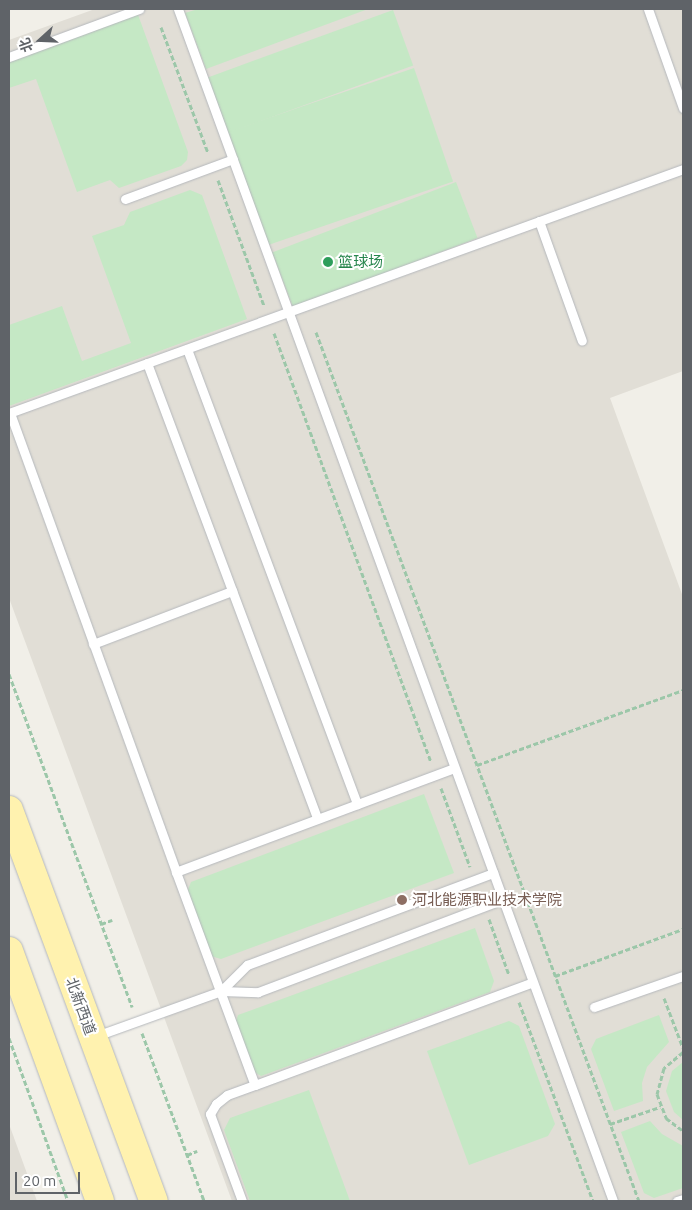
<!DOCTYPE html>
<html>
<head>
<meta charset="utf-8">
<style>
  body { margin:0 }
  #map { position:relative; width:692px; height:1210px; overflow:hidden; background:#f1efe8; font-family:Ubuntu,"Noto Sans SC",sans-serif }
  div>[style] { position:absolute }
  .education>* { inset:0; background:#e1ded6 }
  .green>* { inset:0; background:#c5e8c5; transform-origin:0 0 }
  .path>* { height:3px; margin-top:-1.5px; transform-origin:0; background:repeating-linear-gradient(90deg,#9cc7a9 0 5px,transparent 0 7.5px) }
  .roads { filter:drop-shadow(0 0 1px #b5b8bc) drop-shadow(0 0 1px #b5b8bc) }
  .lane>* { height:9px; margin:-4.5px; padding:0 4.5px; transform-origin:4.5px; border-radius:4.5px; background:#fff }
  .primary>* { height:28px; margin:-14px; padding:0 14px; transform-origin:14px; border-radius:14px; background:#fff2af }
  .dots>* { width:14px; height:14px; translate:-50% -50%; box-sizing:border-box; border:2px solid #fff; border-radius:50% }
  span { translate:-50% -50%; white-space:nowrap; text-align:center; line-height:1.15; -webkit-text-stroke:4px #fff; paint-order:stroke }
  .leisure-label { font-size:15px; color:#27864d }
  .left { translate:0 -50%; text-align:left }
  .education-label { font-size:15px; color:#785e54 }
  .street-label { font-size:15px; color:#5f6368 }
  .frame { position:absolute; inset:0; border:10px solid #5f6368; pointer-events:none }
  .north { position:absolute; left:15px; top:15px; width:50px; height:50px; -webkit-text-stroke:4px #fff; paint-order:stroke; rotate:250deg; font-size:14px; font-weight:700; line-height:20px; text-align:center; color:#5f6368 }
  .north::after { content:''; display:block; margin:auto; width:18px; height:22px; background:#5f6368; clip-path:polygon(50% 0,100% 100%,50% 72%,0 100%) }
  .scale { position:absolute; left:15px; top:1172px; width:65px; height:22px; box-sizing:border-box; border:2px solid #5f6368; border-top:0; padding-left:6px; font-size:15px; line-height:18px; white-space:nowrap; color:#5f6368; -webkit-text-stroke:4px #fff; paint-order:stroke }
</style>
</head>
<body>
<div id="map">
  <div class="education">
    <i style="clip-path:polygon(95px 9px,683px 9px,683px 371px,610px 398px,683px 597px,683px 1201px,232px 1201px,9px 598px,9px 40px)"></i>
    <i style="clip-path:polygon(9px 1124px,37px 1201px,9px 1201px)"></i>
  </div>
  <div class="green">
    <i style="clip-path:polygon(198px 9px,368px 9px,206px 69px,185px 13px)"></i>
    <i style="left:393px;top:10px;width:59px;height:197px;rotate:70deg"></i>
    <i style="clip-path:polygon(137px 12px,188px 152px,187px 160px,181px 166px,119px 188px,110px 180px,77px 192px,36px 79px,9px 88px,9px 60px)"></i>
    <i style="left:414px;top:68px;width:120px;height:197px;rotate:71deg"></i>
    <i style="left:456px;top:182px;width:60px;height:197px;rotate:69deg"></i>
    <i style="clip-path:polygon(190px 190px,202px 195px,247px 319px,9px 406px,9px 325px,62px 306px,82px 361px,131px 343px,92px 236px,124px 225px,130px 212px)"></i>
    <i style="clip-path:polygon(424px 794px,454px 873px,221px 959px,211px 956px,187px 892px,191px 882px)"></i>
    <i style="clip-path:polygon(475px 928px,494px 981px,490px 992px,261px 1076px,253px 1071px,235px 1024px,238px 1015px)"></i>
    <i style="clip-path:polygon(659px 1015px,669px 1042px,647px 1067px,642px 1083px,643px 1101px,614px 1111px,591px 1049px,596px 1039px)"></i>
    <i style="clip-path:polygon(509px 1021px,519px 1026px,555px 1124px,548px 1136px,469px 1165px,427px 1051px)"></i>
    <i style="clip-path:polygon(683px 1062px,683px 1120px,674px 1112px,666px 1091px,672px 1071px)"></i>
    <i style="clip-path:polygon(309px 1090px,350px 1201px,250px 1201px,224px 1130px,230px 1118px)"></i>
    <i style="clip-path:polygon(650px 1121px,662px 1134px,683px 1146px,683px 1188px,654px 1198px,644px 1193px,621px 1132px)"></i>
  </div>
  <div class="path">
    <i style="left:161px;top:27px;width:134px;rotate:69.5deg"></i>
    <i style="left:218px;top:180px;width:134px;rotate:69.9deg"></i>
    <i style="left:316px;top:332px;width:927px;rotate:69.61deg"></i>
    <i style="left:274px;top:333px;width:456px;rotate:69.9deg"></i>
    <i style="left:9px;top:674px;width:355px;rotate:69.7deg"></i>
    <i style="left:477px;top:765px;width:219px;rotate:-20deg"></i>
    <i style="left:441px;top:788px;width:84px;rotate:69.8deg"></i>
    <i style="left:489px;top:919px;width:59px;rotate:70.3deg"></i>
    <i style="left:101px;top:924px;width:12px;rotate:-20deg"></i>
    <i style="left:555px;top:976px;width:136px;rotate:-20.2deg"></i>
    <i style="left:664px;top:998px;width:53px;rotate:69.2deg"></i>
    <i style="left:519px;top:1002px;width:212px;rotate:69.6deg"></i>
    <i style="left:142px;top:1033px;width:179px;rotate:69.7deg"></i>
    <i style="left:9px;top:1038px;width:173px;rotate:70.1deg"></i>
    <i style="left:683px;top:1052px;width:25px;rotate:140deg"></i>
    <i style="left:664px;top:1068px;width:27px;rotate:105deg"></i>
    <i style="left:657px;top:1094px;width:26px;rotate:69deg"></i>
    <i style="left:666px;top:1118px;width:21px;rotate:37deg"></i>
    <i style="left:610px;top:1124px;width:53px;rotate:-18.8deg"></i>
    <i style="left:187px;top:1155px;width:11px;rotate:-22deg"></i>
  </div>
  <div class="roads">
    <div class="lane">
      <i style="left:178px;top:9px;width:1269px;rotate:69.95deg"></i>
      <i style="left:648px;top:9px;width:105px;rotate:70.5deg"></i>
      <i style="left:9px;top:57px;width:139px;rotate:-20.3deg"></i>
      <i style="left:125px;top:199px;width:115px;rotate:-20.3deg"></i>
      <i style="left:539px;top:221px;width:127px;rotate:70.3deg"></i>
      <i style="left:187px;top:349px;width:486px;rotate:69.5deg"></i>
      <i style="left:147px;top:363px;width:486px;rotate:69.5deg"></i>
      <i style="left:9px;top:413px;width:717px;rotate:-19.9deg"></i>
      <i style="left:10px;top:413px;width:488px;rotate:70.1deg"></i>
      <i style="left:93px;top:644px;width:149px;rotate:-20.9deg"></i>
      <i style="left:454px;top:768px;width:297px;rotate:159.5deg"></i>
      <i style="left:176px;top:872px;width:227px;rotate:69.7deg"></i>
      <i style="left:255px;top:1085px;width:296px;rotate:-20.3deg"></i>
      <i style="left:221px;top:991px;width:37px;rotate:-45deg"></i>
      <i style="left:247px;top:965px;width:263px;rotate:-20.5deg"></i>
      <i style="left:594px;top:1007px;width:94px;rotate:-19.2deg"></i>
      <i style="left:96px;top:1036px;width:133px;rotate:-19.8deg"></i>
      <i style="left:221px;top:991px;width:37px;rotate:2deg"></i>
      <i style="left:258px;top:992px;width:261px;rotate:-20.7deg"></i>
      <i style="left:242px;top:1201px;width:93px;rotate:-110.2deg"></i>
      <i style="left:210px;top:1114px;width:12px;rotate:-59deg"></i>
      <i style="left:216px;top:1104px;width:14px;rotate:-39deg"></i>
      <i style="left:227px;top:1095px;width:30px;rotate:-20deg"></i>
      <i style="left:677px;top:1201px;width:6px;rotate:-18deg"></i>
    </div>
    <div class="primary">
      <i style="left:9px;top:810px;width:417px;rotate:69.7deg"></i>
      <i style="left:9px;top:951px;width:266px;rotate:70deg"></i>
    </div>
  </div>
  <div class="dots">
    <i style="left:328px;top:262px;background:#2e9e5b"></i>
    <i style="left:402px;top:900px;background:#8d6e63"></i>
  </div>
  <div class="leisure-label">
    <span class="left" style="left:338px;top:262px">篮球场</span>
  </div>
  <div class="education-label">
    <span class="left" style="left:412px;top:900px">河北能源职业技术学院</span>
  </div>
  <div class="street-label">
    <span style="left:81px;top:1006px;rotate:70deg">北新西道</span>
  </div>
  <div class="frame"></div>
  <div class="north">北</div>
  <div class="scale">20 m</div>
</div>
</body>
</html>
